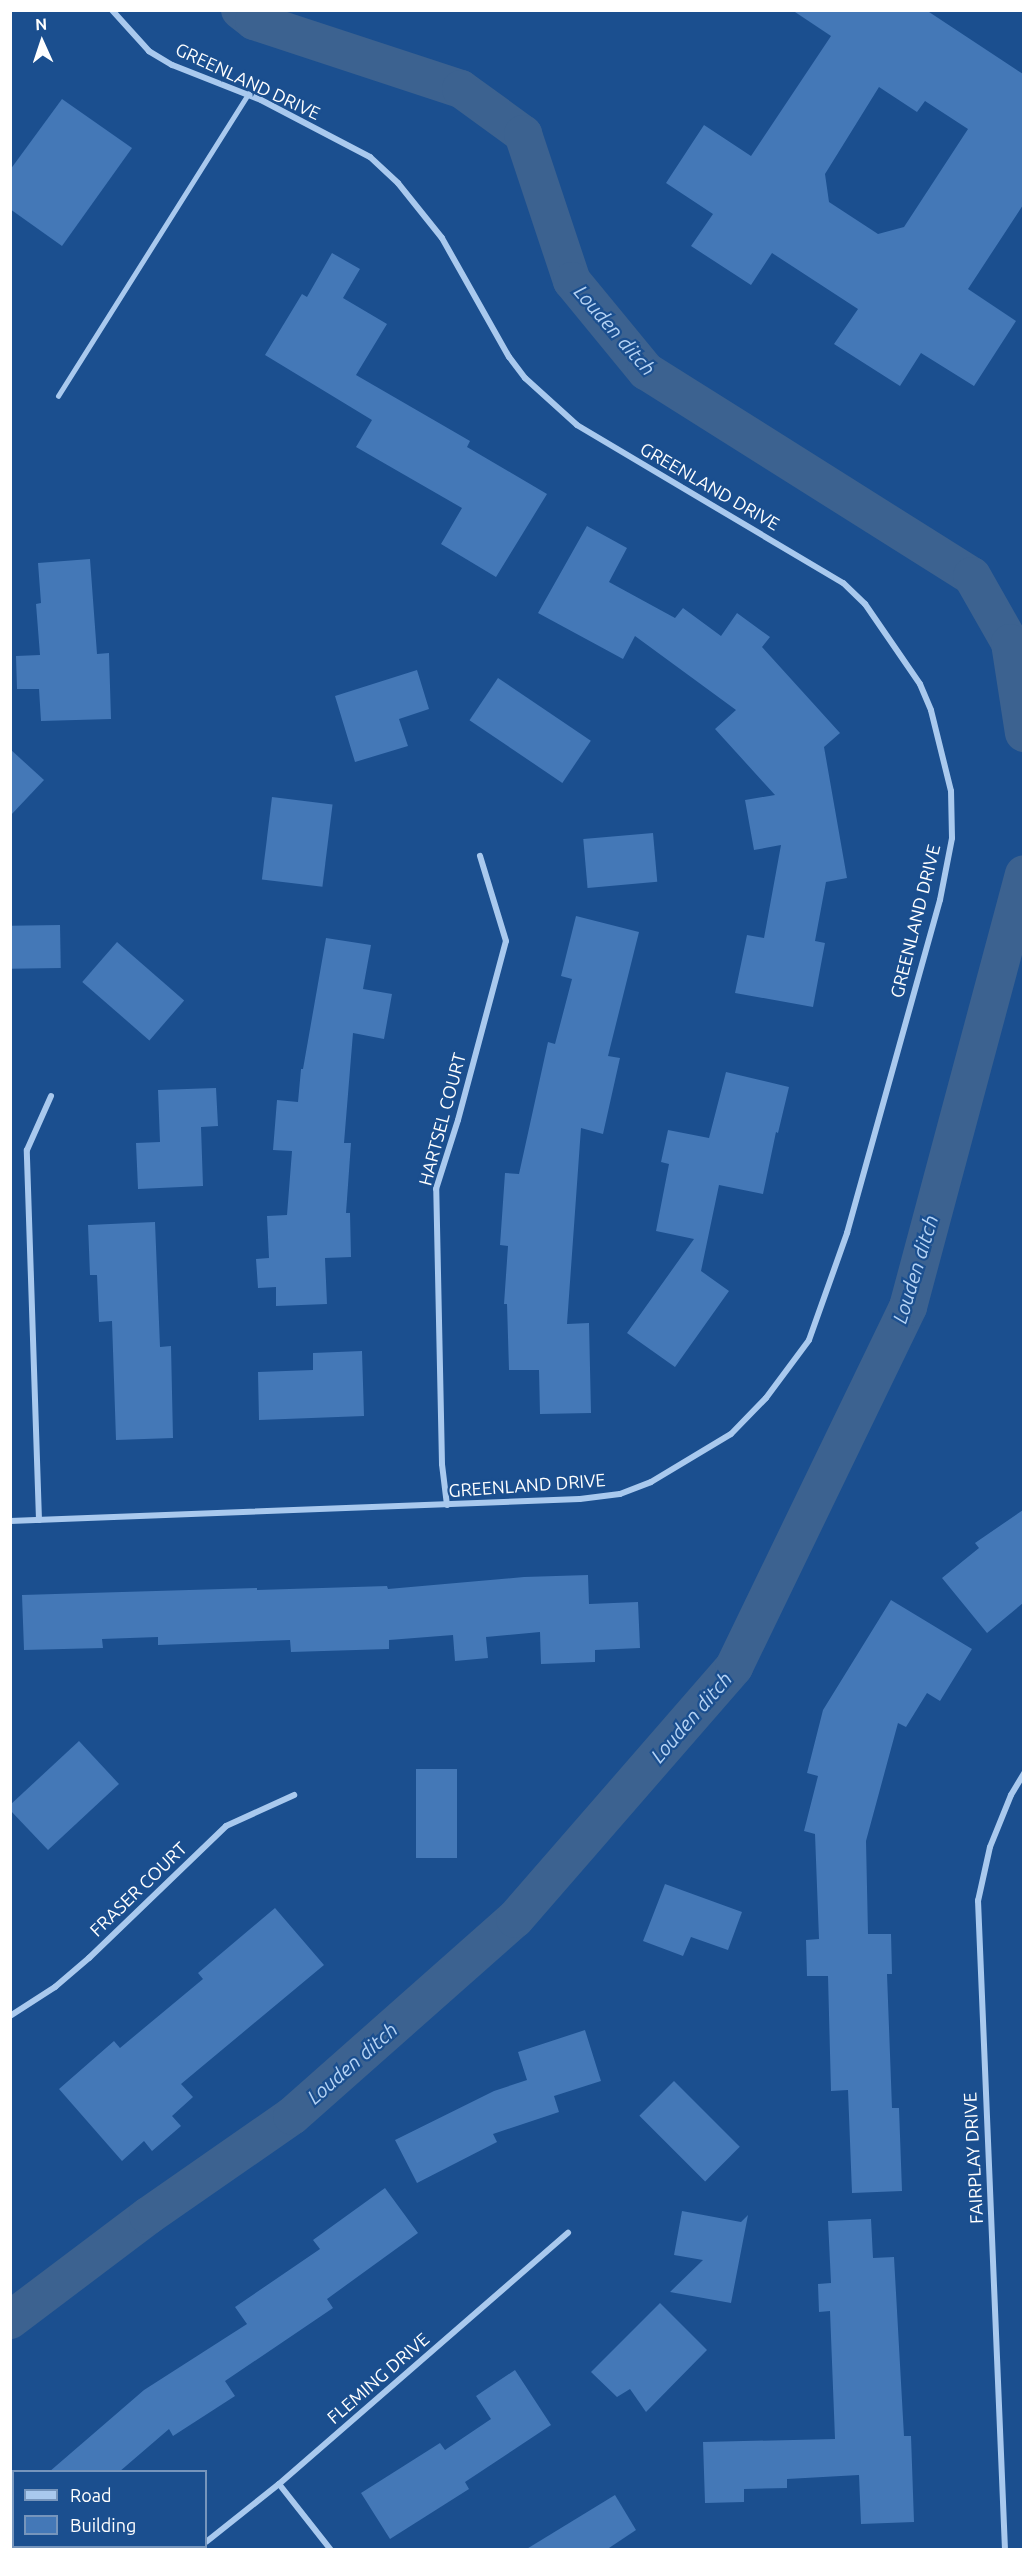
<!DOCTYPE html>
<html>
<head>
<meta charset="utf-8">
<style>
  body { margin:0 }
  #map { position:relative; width:1034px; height:2560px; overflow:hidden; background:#1b4f8f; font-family:Ubuntu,sans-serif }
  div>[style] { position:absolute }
  .canal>* { height:38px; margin:-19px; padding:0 19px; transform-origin:19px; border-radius:19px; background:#3c6290 }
  .building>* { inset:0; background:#4478b7; transform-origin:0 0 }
  .lane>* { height:4.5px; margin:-2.25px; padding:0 2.25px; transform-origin:2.25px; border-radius:2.25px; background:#a9c9ee }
  .street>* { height:6px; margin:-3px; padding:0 3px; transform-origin:3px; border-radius:3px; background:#a9c9ee }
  span { translate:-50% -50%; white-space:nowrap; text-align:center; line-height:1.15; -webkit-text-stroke:4.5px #1b4f8f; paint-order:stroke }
  .street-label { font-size:18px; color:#fff }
  .water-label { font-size:20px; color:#b5d3f5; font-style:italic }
  .frame { position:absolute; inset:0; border:12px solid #fff; pointer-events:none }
  .legend { position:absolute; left:12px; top:2470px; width:195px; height:78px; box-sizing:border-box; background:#1b4f8f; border:2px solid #7695bc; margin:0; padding:8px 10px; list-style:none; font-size:18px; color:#fff }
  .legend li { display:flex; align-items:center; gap:12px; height:30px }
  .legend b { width:30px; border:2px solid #7695bc }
  .north { position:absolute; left:12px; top:12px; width:60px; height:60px; -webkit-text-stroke:4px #1b4f8f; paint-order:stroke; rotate:357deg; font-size:16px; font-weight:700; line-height:24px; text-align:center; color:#fff }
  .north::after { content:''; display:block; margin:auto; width:21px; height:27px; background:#fff; clip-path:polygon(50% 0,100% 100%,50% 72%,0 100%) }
</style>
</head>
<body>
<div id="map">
  <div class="canal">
    <i style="left:240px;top:10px;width:18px;rotate:38deg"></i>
    <i style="left:254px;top:21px;width:218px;rotate:18.2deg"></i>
    <i style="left:461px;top:89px;width:77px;rotate:36deg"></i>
    <i style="left:523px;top:134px;width:155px;rotate:71.6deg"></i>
    <i style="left:572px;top:281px;width:117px;rotate:50.6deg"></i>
    <i style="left:646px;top:371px;width:385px;rotate:32.2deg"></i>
    <i style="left:972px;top:576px;width:77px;rotate:60.4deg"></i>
    <i style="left:1010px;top:643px;width:91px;rotate:81.2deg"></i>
    <i style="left:10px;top:2320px;width:173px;rotate:-37deg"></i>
    <i style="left:148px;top:2216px;width:175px;rotate:-34.8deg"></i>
    <i style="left:292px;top:2116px;width:298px;rotate:-41.5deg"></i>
    <i style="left:515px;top:1919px;width:334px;rotate:-49deg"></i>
    <i style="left:734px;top:1667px;width:400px;rotate:-64.2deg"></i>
    <i style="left:908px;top:1307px;width:448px;rotate:-75deg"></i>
  </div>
  <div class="building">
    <i style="clip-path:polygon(evenodd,792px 10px,926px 10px,1023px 74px,1023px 205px,968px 289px,1016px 321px,974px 386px,921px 353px,900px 386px,834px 344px,858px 309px,772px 253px,751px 285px,691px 246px,713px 214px,666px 183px,704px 125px,751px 156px,831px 36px,792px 10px,879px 87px,917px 112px,925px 101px,968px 129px,904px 227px,878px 234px,829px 202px,825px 174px,879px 87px)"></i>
    <i style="clip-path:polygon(62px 99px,132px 148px,62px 246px,10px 209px,10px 170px)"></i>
    <i style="clip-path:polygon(332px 253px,360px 269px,343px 298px,387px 324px,356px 375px,470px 441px,467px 447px,547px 494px,496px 577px,441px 544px,462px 508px,356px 447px,372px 420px,265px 355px,302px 294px,307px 297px)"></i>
    <i style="clip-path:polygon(587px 526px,627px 548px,609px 582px,675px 618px,683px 608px,721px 636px,737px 613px,770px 637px,762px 647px,840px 733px,824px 747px,847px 878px,826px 882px,815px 941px,825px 943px,813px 1007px,735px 993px,747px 935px,764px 938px,781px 845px,754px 850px,745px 800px,775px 795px,715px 729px,736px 710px,635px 636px,623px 659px,538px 613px)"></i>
    <i style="clip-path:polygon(90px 559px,97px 654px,109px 653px,111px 719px,41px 721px,39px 689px,17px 689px,16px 656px,40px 655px,36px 604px,41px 603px,38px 563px)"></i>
    <i style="clip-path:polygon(417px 670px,429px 709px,399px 719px,408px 746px,355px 762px,335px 696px)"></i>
    <i style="left:498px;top:678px;width:112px;height:51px;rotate:34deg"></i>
    <i style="clip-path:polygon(10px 749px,44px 780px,10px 816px)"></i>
    <i style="left:272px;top:797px;width:61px;height:83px;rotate:7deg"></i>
    <i style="left:653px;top:833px;width:49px;height:70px;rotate:85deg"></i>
    <i style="clip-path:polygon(576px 916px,639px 932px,608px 1056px,620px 1058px,603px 1134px,581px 1128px,567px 1324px,589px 1323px,591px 1413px,540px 1414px,539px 1370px,509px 1370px,507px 1304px,504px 1304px,508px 1246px,500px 1245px,505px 1173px,519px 1174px,548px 1042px,555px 1044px,572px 979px,561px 976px)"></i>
    <i style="left:60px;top:925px;width:43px;height:50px;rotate:89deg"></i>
    <i style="clip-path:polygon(326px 938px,371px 945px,363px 989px,392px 994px,384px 1039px,353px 1033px,344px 1143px,351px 1143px,346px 1213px,350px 1213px,351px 1257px,325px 1258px,327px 1304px,276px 1306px,276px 1287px,258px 1288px,256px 1259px,269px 1258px,267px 1216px,287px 1215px,292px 1151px,273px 1150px,277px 1100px,298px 1102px,301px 1069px,303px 1069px)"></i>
    <i style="left:117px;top:942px;width:89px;height:53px;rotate:41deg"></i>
    <i style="clip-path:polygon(726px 1072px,789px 1087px,778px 1133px,776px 1132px,763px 1194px,719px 1185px,701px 1271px,729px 1291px,675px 1367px,627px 1333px,694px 1239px,656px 1231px,669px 1164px,661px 1162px,668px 1130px,709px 1138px)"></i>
    <i style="clip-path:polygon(216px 1088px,218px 1126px,201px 1127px,203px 1186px,138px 1189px,136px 1143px,160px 1142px,158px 1090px)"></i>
    <i style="clip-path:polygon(155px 1222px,160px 1347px,171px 1346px,173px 1438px,116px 1440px,112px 1321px,99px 1322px,97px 1275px,90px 1275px,88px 1225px)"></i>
    <i style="clip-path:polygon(362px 1351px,364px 1416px,259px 1420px,258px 1372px,313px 1370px,313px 1353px)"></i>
    <i style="clip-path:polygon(1023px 1510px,1023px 1603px,987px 1633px,942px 1578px,979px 1548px,975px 1543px)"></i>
    <i style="clip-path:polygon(588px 1575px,589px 1604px,638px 1602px,640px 1648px,595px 1650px,595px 1662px,541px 1664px,540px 1632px,486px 1637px,488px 1658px,455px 1661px,453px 1635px,389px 1640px,389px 1649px,291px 1652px,290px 1640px,158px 1645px,158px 1637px,102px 1639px,103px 1648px,24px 1650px,22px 1595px,257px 1588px,257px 1590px,387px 1586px,388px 1589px,524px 1577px)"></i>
    <i style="clip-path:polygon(891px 1600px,972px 1649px,940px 1701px,927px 1693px,906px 1727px,898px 1723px,866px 1841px,868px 1934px,891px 1934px,892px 1974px,887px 1974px,892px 2108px,899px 2108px,902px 2191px,852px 2193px,848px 2090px,831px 2091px,828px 1976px,807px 1976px,806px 1940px,819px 1939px,815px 1834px,804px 1831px,818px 1776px,807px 1773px,823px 1710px)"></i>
    <i style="clip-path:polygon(79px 1741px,119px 1784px,48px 1850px,10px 1810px,10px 1805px)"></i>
    <i style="left:416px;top:1769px;width:41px;height:89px"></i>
    <i style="clip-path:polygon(665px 1884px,742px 1912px,728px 1950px,691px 1937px,683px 1956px,643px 1941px)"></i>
    <i style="clip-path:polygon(275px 1908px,324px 1965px,181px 2084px,193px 2097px,172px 2116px,181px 2126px,152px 2151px,144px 2141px,122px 2161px,59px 2089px,114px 2041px,120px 2048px,203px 1979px,198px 1973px)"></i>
    <i style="clip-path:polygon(585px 2030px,601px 2081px,554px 2096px,559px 2112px,493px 2134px,497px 2142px,417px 2183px,395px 2140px,494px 2091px,527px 2080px,518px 2052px)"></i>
    <i style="left:674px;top:2081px;width:93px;height:49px;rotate:45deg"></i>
    <i style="clip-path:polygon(385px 2188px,418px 2233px,327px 2299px,333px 2308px,225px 2381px,235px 2396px,173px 2436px,169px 2429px,119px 2472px,49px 2472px,144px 2390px,247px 2324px,235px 2307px,320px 2249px,313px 2240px)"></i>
    <i style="clip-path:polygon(682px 2211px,741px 2222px,748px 2215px,731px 2303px,670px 2292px,703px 2260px,674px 2255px)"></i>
    <i style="clip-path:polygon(871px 2219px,873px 2258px,894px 2257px,904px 2436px,911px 2436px,914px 2522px,861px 2524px,859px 2475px,787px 2479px,787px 2488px,744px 2489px,744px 2502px,705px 2503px,703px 2442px,835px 2439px,830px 2311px,819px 2312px,818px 2284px,831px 2283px,828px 2221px)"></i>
    <i style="clip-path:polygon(660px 2303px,707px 2350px,646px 2412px,630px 2389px,617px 2397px,591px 2372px)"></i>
    <i style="clip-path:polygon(515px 2370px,551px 2425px,465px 2482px,469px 2489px,390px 2539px,361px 2493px,440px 2443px,445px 2450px,491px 2419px,476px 2396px)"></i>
    <i style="clip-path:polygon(615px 2495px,636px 2530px,606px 2550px,525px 2550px)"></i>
  </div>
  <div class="lane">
    <i style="left:58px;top:396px;width:357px;rotate:-57.8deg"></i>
  </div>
  <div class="street">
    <i style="left:447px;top:1505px;width:41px;rotate:-97deg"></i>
    <i style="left:442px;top:1464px;width:275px;rotate:-91.2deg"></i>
    <i style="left:436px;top:1189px;width:72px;rotate:-72.3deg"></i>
    <i style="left:458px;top:1120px;width:185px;rotate:-75deg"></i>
    <i style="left:506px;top:941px;width:89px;rotate:-107deg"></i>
    <i style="left:39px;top:1520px;width:370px;rotate:-91.9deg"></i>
    <i style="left:27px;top:1150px;width:59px;rotate:-66deg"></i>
    <i style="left:10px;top:1521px;width:570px;rotate:-2.21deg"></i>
    <i style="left:580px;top:1499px;width:40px;rotate:-7.1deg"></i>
    <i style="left:620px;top:1494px;width:33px;rotate:-21deg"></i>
    <i style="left:651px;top:1482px;width:93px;rotate:-31deg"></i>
    <i style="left:731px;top:1434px;width:50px;rotate:-45.8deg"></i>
    <i style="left:766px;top:1398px;width:72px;rotate:-53.4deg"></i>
    <i style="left:809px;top:1340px;width:114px;rotate:-70.4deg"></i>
    <i style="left:847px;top:1233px;width:346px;rotate:-74.4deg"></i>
    <i style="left:940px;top:900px;width:63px;rotate:-79deg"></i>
    <i style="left:952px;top:838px;width:47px;rotate:-91.2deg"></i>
    <i style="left:951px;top:791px;width:83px;rotate:-103.9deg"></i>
    <i style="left:931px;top:710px;width:28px;rotate:-113deg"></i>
    <i style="left:920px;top:684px;width:97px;rotate:-124.5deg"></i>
    <i style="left:865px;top:604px;width:30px;rotate:-136deg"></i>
    <i style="left:843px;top:583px;width:309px;rotate:-149.3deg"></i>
    <i style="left:577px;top:425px;width:70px;rotate:-137.9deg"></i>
    <i style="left:525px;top:378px;width:26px;rotate:-127deg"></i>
    <i style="left:509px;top:357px;width:137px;rotate:-119.4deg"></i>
    <i style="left:442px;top:238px;width:70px;rotate:-128.7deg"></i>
    <i style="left:398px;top:183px;width:38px;rotate:-137deg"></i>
    <i style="left:370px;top:157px;width:123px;rotate:-152.4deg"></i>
    <i style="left:261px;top:100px;width:96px;rotate:-158.5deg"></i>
    <i style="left:172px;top:65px;width:27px;rotate:-149deg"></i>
    <i style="left:149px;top:51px;width:55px;rotate:-132.1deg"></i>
    <i style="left:10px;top:2016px;width:54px;rotate:-32.8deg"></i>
    <i style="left:55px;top:1987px;width:45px;rotate:-40.5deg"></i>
    <i style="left:89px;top:1958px;width:190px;rotate:-43.9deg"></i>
    <i style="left:226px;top:1826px;width:75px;rotate:-24.5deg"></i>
    <i style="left:279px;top:2484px;width:84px;rotate:51.8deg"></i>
    <i style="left:206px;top:2542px;width:93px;rotate:-38.5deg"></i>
    <i style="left:279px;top:2484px;width:383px;rotate:-41deg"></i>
    <i style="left:196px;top:2550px;width:6px;rotate:-45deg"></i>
    <i style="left:1005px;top:2550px;width:650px;rotate:-92.38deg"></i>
    <i style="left:978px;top:1901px;width:55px;rotate:-77.5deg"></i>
    <i style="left:990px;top:1847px;width:56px;rotate:-68deg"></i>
    <i style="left:1011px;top:1795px;width:26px;rotate:-59deg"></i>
  </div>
  <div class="street-label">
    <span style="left:248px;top:81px;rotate:25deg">GREENLAND DRIVE</span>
    <span style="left:710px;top:486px;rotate:30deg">GREENLAND DRIVE</span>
    <span style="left:915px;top:921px;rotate:-76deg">GREENLAND DRIVE</span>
    <span style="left:442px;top:1119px;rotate:-75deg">HARTSEL COURT</span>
    <span style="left:527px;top:1485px;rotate:-4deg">GREENLAND DRIVE</span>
    <span style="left:138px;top:1889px;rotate:-44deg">FRASER COURT</span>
    <span style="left:973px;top:2158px;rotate:-93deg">FAIRPLAY DRIVE</span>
    <span style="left:378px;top:2378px;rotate:-41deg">FLEMING DRIVE</span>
  </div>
  <div class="water-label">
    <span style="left:615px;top:330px;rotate:49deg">Louden ditch</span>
    <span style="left:915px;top:1269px;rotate:-73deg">Louden ditch</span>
    <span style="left:691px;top:1717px;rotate:-49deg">Louden ditch</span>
    <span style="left:352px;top:2063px;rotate:-41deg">Louden ditch</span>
  </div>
  <div class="frame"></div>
  <ul class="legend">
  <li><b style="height:8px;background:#a9c9ee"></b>Road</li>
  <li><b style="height:16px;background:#4478b7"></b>Building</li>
  </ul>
  <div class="north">N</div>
</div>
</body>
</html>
